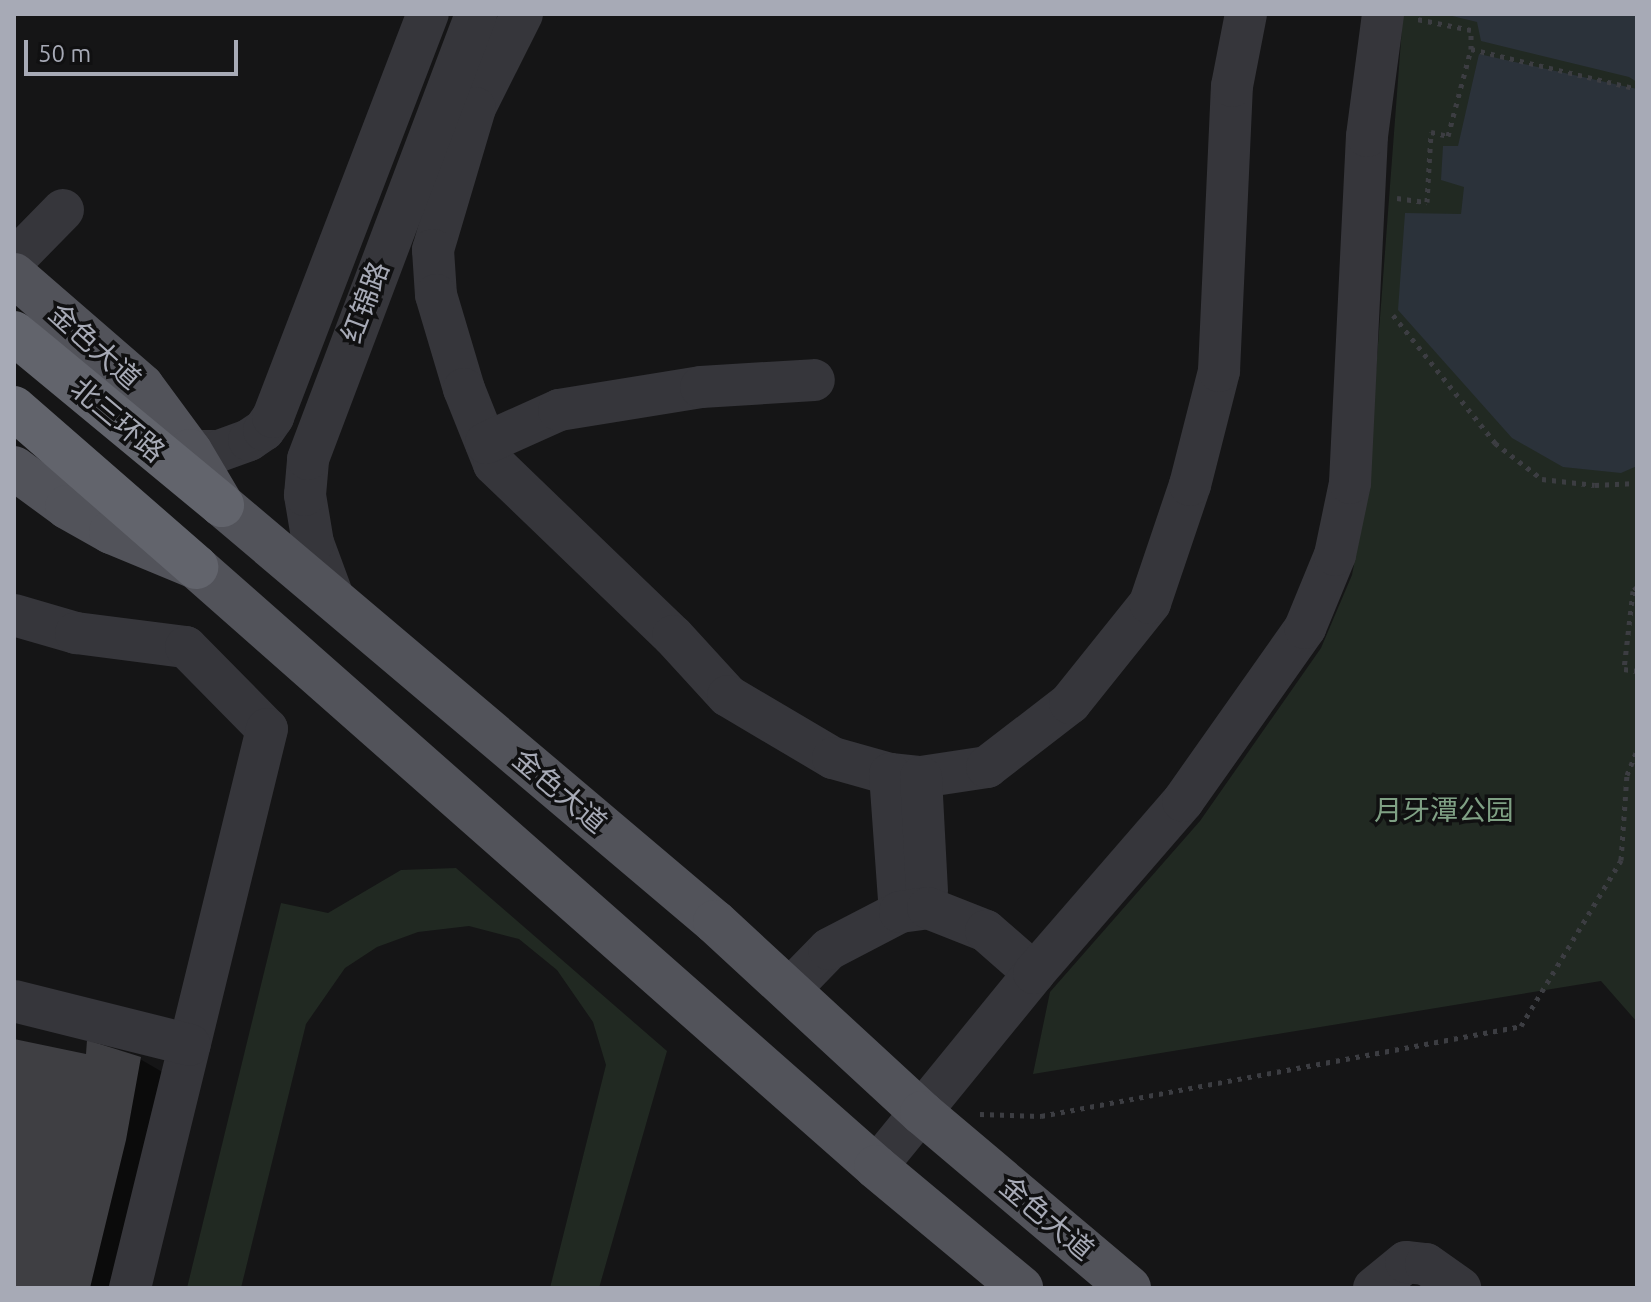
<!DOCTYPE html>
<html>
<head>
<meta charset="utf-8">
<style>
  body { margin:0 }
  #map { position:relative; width:1651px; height:1302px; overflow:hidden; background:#151516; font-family:Ubuntu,"Noto Sans SC",sans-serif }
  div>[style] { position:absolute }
  .green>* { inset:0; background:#212922 }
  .water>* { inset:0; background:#2b323a }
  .shadow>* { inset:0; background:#0007 }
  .building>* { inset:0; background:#3f3f43 }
  .path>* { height:5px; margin-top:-2.5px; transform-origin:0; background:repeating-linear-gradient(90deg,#3c3d42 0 4px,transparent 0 10px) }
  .minor>* { height:42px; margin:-21px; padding:0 21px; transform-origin:21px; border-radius:21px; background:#36363b }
  .major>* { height:44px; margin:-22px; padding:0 22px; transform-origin:22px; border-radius:22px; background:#52535a }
  .highway>* { height:44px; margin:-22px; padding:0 22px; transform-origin:22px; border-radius:22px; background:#62646c }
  span { translate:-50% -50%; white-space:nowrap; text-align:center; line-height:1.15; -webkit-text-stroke:7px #101011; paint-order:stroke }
  .street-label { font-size:28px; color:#a7aab6 }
  .park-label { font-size:28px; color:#7fa084 }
  .frame { position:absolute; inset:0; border:16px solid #a7aab6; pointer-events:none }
  .scale { position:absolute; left:24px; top:40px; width:214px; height:36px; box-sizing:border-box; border:4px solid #a7aab6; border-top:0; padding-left:10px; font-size:24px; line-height:28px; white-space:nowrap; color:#a7aab6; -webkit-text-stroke:6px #101011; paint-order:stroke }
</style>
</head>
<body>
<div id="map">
  <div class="green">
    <i style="clip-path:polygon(1403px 14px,1637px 14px,1637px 1022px,1601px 981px,1033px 1074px,1050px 992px,1200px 821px,1321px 648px,1352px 575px,1366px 503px)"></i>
    <i style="clip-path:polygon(456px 868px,667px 1051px,599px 1288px,550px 1288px,606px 1065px,593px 1022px,557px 970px,519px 939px,469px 926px,418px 932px,377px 947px,345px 968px,306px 1024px,241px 1288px,187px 1288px,281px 903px,328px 913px,401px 870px)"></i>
  </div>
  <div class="water">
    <i style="clip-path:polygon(1444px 14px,1637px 14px,1637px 82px,1629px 77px,1481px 41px,1477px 22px)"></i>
    <i style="clip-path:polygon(1479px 54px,1637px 89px,1637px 466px,1621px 473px,1563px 467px,1512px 438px,1398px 310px,1405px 213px,1461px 214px,1464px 187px,1441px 180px,1443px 146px,1458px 146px)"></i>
  </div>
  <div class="shadow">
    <i style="clip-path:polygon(14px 1041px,88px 1056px,140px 1059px,171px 1077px,125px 1288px,14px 1288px)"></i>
  </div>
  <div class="building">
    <i style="clip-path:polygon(14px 1039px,86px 1054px,87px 1040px,141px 1057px,126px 1140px,90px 1288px,14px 1288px)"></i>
  </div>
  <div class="path">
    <i style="left:1471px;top:49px;width:171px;rotate:13.5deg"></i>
    <i style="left:1397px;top:198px;width:30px;rotate:8deg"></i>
    <i style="left:1427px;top:202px;width:70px;rotate:-86.7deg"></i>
    <i style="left:1431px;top:132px;width:17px;rotate:13deg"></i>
    <i style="left:1448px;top:136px;width:90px;rotate:-75.2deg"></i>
    <i style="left:1471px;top:49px;width:19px;rotate:-90deg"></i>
    <i style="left:1471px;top:30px;width:55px;rotate:-168.5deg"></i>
    <i style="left:1393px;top:315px;width:164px;rotate:51.4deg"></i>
    <i style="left:1495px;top:443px;width:59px;rotate:37.5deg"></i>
    <i style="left:1542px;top:479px;width:53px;rotate:6.5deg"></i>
    <i style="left:1595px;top:485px;width:42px;rotate:-2.7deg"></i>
    <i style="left:1637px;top:587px;width:6px;rotate:135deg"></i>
    <i style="left:1633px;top:591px;width:79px;rotate:96.6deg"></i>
    <i style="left:1624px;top:669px;width:13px;rotate:9deg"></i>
    <i style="left:980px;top:1114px;width:61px;rotate:1.9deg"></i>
    <i style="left:1041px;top:1116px;width:488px;rotate:-10.6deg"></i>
    <i style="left:1521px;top:1026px;width:194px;rotate:-58.9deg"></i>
    <i style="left:1621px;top:860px;width:85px;rotate:-86deg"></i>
    <i style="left:1627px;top:775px;width:27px;rotate:-68deg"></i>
  </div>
  <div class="minor">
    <i style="left:522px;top:14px;width:105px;rotate:116.6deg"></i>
    <i style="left:475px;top:108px;width:148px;rotate:106.5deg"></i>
    <i style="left:433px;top:250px;width:45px;rotate:86.2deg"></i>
    <i style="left:436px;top:295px;width:98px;rotate:73.4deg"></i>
    <i style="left:464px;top:389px;width:81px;rotate:68.2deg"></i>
    <i style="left:494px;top:464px;width:248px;rotate:43.9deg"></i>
    <i style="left:673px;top:636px;width:81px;rotate:47.5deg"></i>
    <i style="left:728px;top:696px;width:122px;rotate:30.6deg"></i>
    <i style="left:833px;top:758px;width:59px;rotate:15.7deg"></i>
    <i style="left:890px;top:774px;width:31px;rotate:6deg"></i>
    <i style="left:921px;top:777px;width:67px;rotate:-8.6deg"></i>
    <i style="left:987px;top:767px;width:105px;rotate:-37.6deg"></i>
    <i style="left:1070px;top:703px;width:128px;rotate:-51.3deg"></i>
    <i style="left:1150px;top:603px;width:125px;rotate:-71.3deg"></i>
    <i style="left:1190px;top:485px;width:118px;rotate:-75.7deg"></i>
    <i style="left:1219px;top:371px;width:285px;rotate:-87.4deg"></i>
    <i style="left:1232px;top:86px;width:73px;rotate:-79deg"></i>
    <i style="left:14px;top:260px;width:70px;rotate:-45.6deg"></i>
    <i style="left:159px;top:443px;width:32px;rotate:14deg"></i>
    <i style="left:190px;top:451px;width:29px"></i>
    <i style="left:219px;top:451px;width:32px;rotate:-20deg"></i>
    <i style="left:249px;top:440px;width:18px;rotate:-34deg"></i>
    <i style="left:264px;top:430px;width:16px;rotate:-55deg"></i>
    <i style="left:273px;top:417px;width:432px;rotate:-69deg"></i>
    <i style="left:486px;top:443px;width:80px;rotate:-24.3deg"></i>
    <i style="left:559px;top:410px;width:144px;rotate:-9.2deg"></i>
    <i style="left:701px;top:387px;width:113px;rotate:-3.5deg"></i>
    <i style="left:333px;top:597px;width:58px;rotate:-110.3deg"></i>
    <i style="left:313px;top:543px;width:49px;rotate:-99.5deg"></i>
    <i style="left:305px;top:495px;width:36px;rotate:-85deg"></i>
    <i style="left:308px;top:459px;width:476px;rotate:-69.3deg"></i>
    <i style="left:14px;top:615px;width:65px;rotate:16.2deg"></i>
    <i style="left:76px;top:633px;width:111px;rotate:7.3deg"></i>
    <i style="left:186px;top:647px;width:115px;rotate:45.4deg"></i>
    <i style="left:267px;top:729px;width:576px;rotate:103.77deg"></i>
    <i style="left:890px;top:774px;width:138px;rotate:85.9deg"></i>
    <i style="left:921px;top:777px;width:114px;rotate:87deg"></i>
    <i style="left:789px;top:990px;width:57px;rotate:-45.7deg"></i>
    <i style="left:829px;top:949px;width:80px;rotate:-27.5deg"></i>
    <i style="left:900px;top:912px;width:28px;rotate:-8deg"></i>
    <i style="left:928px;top:908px;width:62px;rotate:21.6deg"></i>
    <i style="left:986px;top:931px;width:64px;rotate:41.2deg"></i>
    <i style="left:14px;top:1001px;width:181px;rotate:14deg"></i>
    <i style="left:876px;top:1167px;width:250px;rotate:-50.8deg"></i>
    <i style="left:1034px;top:973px;width:228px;rotate:-49.1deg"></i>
    <i style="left:1183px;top:801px;width:212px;rotate:-54.8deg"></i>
    <i style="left:1305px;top:628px;width:79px;rotate:-67.7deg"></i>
    <i style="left:1335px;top:555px;width:74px;rotate:-78.2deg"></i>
    <i style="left:1350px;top:483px;width:347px;rotate:-87.2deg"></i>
    <i style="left:1367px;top:136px;width:123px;rotate:-82.5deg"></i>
    <i style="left:1374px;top:1288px;width:41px;rotate:-39.1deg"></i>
    <i style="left:1406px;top:1262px;width:20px;rotate:6deg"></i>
    <i style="left:1426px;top:1264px;width:42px;rotate:35.2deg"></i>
  </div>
  <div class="major">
    <i style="left:14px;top:275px;width:169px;rotate:40.9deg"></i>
    <i style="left:142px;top:386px;width:81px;rotate:53.6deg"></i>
    <i style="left:190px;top:451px;width:63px;rotate:59.3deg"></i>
    <i style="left:222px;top:505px;width:646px;rotate:40.23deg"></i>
    <i style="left:715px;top:922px;width:282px;rotate:42.7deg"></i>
    <i style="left:922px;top:1113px;width:271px;rotate:40.2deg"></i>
    <i style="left:14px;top:468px;width:66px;rotate:36.3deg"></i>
    <i style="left:67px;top:507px;width:51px;rotate:29.6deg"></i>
    <i style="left:111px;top:532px;width:92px;rotate:22.4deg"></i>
    <i style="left:196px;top:567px;width:907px;rotate:41.42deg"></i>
    <i style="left:876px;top:1167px;width:189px;rotate:39.8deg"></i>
  </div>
  <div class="highway">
    <i style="left:14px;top:333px;width:270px;rotate:39.6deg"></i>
    <i style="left:14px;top:408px;width:242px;rotate:41.1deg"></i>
  </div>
  <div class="street-label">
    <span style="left:365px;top:302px;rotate:-69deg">红锦路</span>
    <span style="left:95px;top:346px;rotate:42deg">金色大道</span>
    <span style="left:118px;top:420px;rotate:40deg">北三环路</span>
    <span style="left:560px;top:791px;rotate:40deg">金色大道</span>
    <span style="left:1047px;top:1218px;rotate:40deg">金色大道</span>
  </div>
  <div class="park-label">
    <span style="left:1444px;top:810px">月牙潭公园</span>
  </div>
  <div class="frame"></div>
  <div class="scale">50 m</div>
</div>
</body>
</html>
